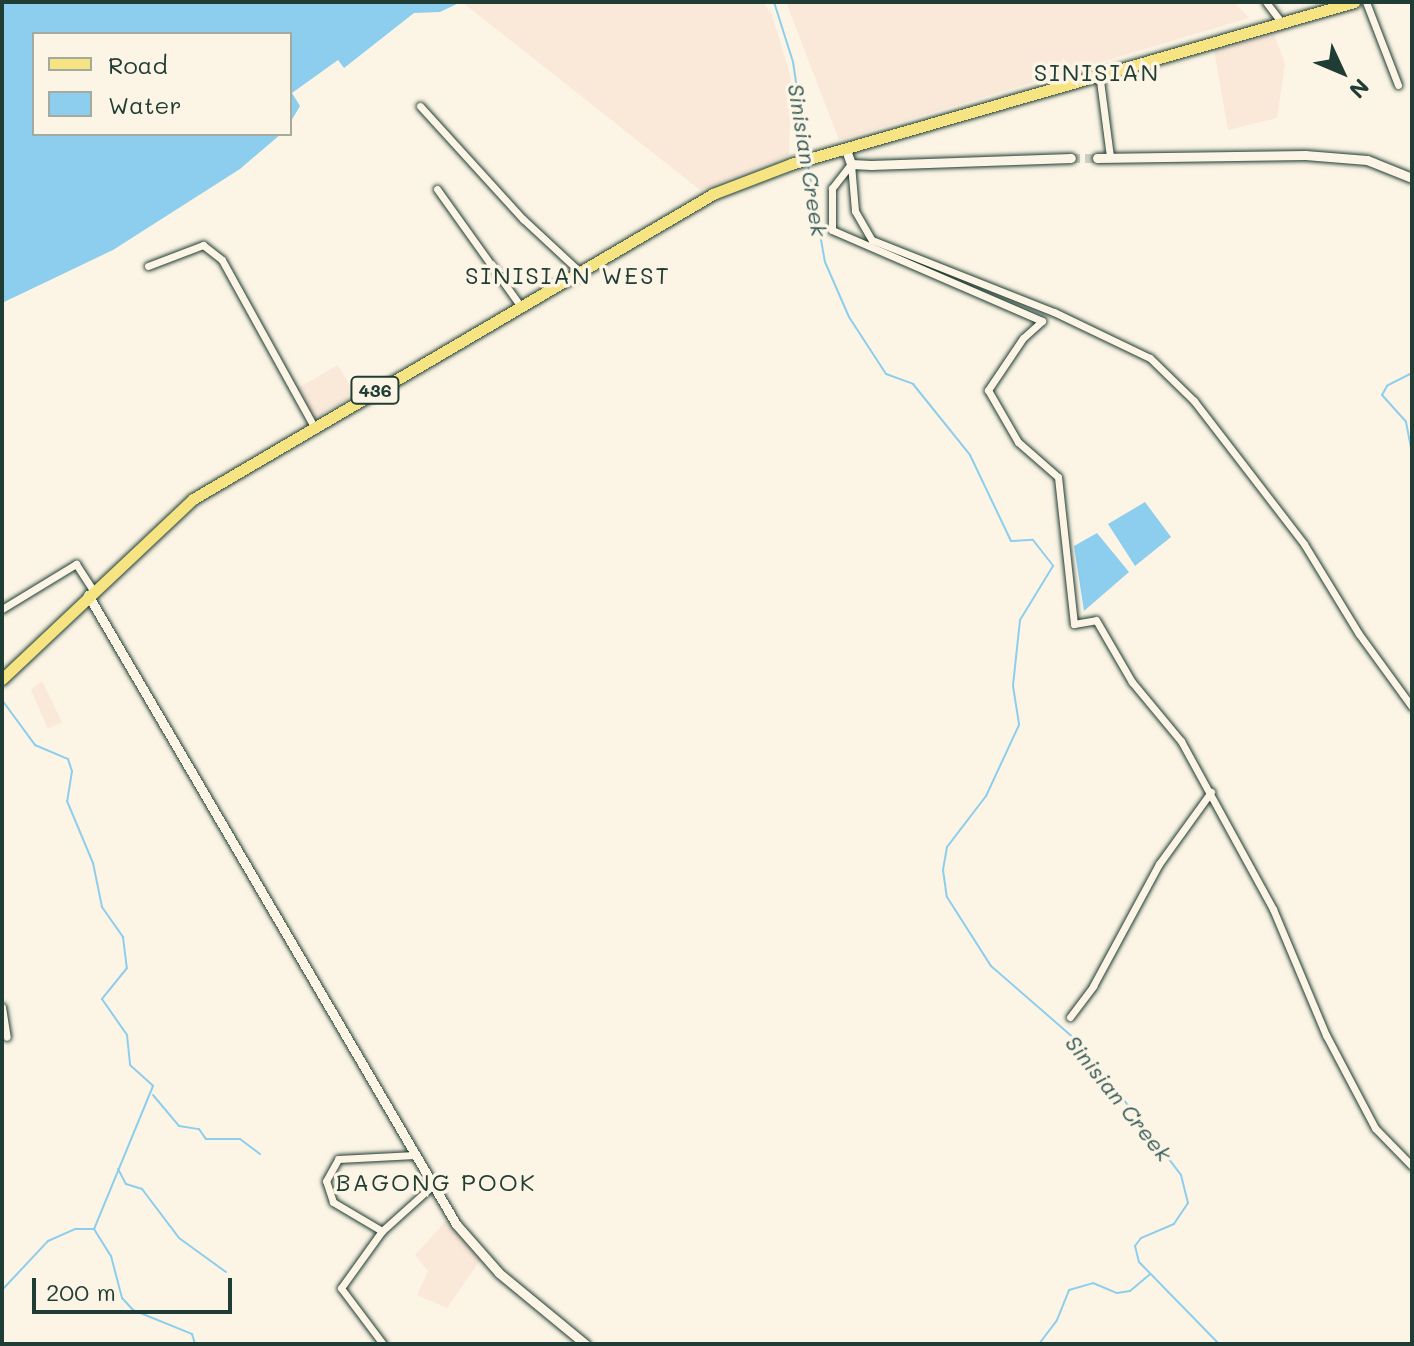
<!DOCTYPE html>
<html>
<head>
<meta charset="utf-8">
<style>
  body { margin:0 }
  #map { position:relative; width:1414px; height:1346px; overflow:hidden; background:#fcf5e5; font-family:Mali,sans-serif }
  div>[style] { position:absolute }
  .built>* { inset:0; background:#fae8d9; transform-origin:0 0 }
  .water>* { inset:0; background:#8dceee }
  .stream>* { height:2px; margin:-1px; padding:0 1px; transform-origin:1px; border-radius:1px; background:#8dceee }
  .tertiary-tunnel>* { height:9px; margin-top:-4.5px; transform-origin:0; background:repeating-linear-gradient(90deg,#d0d0c2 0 9px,transparent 0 13.5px) }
  .roads { filter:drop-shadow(0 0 2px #1f3d34) drop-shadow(0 0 2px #1f3d34) }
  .minor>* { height:7px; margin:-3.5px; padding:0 3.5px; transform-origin:3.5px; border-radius:3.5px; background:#fcf5e5 }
  .tertiary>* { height:9px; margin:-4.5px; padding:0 4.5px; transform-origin:4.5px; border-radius:4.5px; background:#fcf5e5 }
  .primary>* { height:11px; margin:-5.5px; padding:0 5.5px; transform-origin:5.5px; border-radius:5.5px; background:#f6e381 }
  span { translate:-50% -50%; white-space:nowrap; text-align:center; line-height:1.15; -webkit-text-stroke:7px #fcf5e5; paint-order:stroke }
  .shield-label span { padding:2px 6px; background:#fcf5e5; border:2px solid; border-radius:6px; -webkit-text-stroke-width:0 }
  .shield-label { font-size:18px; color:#1f3d34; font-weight:700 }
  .water-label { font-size:22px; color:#355a59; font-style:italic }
  .quarter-label { font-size:24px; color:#1f3d34; letter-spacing:2px }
  .frame { position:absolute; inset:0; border:4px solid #1f3d34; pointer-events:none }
  .legend { position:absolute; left:32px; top:32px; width:260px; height:104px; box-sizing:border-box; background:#fcf5e5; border:2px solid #a4ab9e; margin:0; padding:10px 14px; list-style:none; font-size:24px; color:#1f3d34 }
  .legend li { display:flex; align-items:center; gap:16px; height:40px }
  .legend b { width:40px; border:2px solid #a4ab9e }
  .north { position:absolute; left:1302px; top:32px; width:80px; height:80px; -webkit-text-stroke:6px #fcf5e5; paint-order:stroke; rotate:134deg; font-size:22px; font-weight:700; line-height:32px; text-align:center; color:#1f3d34 }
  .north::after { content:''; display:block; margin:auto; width:28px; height:36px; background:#1f3d34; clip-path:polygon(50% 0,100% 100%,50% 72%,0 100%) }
  .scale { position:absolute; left:32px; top:1278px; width:200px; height:36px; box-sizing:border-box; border:4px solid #1f3d34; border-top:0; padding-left:10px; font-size:24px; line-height:28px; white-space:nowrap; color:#1f3d34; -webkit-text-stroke:6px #fcf5e5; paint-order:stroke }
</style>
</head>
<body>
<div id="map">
  <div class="built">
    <i style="clip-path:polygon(462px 2px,763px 2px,772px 15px,791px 78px,789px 155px,700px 190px)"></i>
    <i style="clip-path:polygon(786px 2px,1234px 2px,1249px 18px,839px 140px)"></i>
    <i style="clip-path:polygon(1274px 34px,1285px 64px,1277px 118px,1228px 130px,1214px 50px)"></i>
    <i style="left:338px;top:365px;width:34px;height:48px;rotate:60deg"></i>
    <i style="clip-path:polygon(42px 681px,62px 722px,48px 729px,31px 690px)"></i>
    <i style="clip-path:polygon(447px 1220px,481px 1259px,447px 1308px,417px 1295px,428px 1271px,415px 1255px)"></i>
  </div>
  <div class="water">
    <i style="clip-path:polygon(2px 2px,461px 2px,440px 12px,414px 13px,344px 68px,338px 60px,292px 93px,300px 106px,290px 123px,290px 34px,34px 34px,34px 134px,281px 134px,240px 169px,113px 250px,2px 303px)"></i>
    <i style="clip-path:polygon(1145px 502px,1171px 537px,1135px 566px,1108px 524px)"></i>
    <i style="clip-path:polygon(1097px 533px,1129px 572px,1084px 611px,1074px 546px)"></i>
  </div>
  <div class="stream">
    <i style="left:774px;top:2px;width:63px;rotate:72.4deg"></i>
    <i style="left:793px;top:62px;width:94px;rotate:81.4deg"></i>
    <i style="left:808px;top:165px;width:98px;rotate:80.1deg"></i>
    <i style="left:825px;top:262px;width:60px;rotate:66.4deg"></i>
    <i style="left:849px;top:317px;width:68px;rotate:57deg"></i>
    <i style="left:886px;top:374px;width:29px;rotate:20deg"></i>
    <i style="left:913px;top:384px;width:91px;rotate:51.2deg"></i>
    <i style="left:970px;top:455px;width:95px;rotate:64.5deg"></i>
    <i style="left:1011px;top:541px;width:22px;rotate:-3deg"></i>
    <i style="left:1033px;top:540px;width:33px;rotate:52deg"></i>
    <i style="left:1053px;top:566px;width:63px;rotate:121.4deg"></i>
    <i style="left:1020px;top:620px;width:66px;rotate:96.1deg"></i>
    <i style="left:1013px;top:686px;width:39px;rotate:81deg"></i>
    <i style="left:1019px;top:725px;width:78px;rotate:114.9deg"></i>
    <i style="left:986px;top:796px;width:64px;rotate:127.4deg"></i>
    <i style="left:947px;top:847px;width:23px;rotate:100deg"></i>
    <i style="left:943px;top:870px;width:27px;rotate:82deg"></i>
    <i style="left:947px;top:897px;width:82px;rotate:57.5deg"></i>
    <i style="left:991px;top:966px;width:121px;rotate:41deg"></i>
    <i style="left:1082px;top:1045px;width:163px;rotate:52.7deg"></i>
    <i style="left:1181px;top:1175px;width:29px;rotate:76deg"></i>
    <i style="left:1188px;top:1203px;width:25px;rotate:124deg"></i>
    <i style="left:1174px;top:1224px;width:36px;rotate:157deg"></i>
    <i style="left:1141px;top:1238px;width:10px;rotate:127deg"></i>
    <i style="left:1135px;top:1246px;width:16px;rotate:76deg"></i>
    <i style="left:1139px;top:1262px;width:115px;rotate:45.7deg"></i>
    <i style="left:1412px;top:373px;width:28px;rotate:153deg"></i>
    <i style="left:1387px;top:386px;width:10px;rotate:119deg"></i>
    <i style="left:1382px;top:395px;width:36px;rotate:48deg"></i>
    <i style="left:1406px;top:422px;width:32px;rotate:79deg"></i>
    <i style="left:2px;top:700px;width:56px;rotate:53.7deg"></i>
    <i style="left:35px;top:745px;width:36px;rotate:23deg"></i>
    <i style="left:68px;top:759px;width:13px;rotate:72deg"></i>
    <i style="left:72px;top:771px;width:30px;rotate:99deg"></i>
    <i style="left:67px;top:801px;width:67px;rotate:67.2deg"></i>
    <i style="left:93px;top:863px;width:45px;rotate:78.4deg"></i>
    <i style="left:102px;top:907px;width:37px;rotate:55deg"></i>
    <i style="left:123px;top:937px;width:31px;rotate:83deg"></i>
    <i style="left:127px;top:968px;width:40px;rotate:129deg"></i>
    <i style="left:102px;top:999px;width:44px;rotate:55.2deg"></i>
    <i style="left:127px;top:1035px;width:30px;rotate:84deg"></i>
    <i style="left:130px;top:1065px;width:31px;rotate:42deg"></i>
    <i style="left:153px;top:1086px;width:155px;rotate:112.4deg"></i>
    <i style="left:94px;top:1229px;width:32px;rotate:58deg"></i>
    <i style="left:111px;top:1256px;width:43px;rotate:75.3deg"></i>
    <i style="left:122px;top:1298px;width:16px;rotate:47deg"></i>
    <i style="left:133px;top:1310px;width:64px;rotate:22.1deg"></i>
    <i style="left:192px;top:1334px;width:10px;rotate:73deg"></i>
    <i style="left:153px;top:1095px;width:40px;rotate:50deg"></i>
    <i style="left:179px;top:1126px;width:20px;rotate:9deg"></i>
    <i style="left:199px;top:1129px;width:12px;rotate:55deg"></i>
    <i style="left:206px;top:1139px;width:34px"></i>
    <i style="left:240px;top:1139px;width:25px;rotate:37deg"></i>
    <i style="left:118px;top:1169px;width:17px;rotate:62deg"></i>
    <i style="left:126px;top:1184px;width:17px;rotate:17deg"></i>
    <i style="left:142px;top:1189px;width:61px;rotate:52.9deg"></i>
    <i style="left:179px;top:1238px;width:58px;rotate:35.9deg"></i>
    <i style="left:2px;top:1290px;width:67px;rotate:-46.8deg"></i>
    <i style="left:48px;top:1241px;width:30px;rotate:-24deg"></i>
    <i style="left:75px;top:1229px;width:18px"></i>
    <i style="left:1039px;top:1344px;width:30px;rotate:-53deg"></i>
    <i style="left:1057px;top:1320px;width:32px;rotate:-68deg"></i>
    <i style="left:1069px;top:1290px;width:25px;rotate:-16deg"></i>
    <i style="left:1093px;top:1283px;width:26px;rotate:23deg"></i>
    <i style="left:1117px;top:1293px;width:13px;rotate:-9deg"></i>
    <i style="left:1130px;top:1291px;width:26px;rotate:-40deg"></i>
  </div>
  <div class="tertiary-tunnel">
    <i style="left:1071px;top:158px;width:26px"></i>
  </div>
  <div class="roads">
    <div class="minor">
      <i style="left:1266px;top:2px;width:25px;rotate:53deg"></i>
      <i style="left:1366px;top:2px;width:89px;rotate:68.9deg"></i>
      <i style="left:1099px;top:73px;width:85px;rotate:82.5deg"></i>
      <i style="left:420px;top:106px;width:153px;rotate:47.7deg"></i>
      <i style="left:523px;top:219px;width:76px;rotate:42.9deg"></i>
      <i style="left:851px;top:164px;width:31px;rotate:128deg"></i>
      <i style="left:832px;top:188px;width:42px;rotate:90deg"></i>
      <i style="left:832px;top:230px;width:229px;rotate:23.4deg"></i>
      <i style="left:1042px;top:321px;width:25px;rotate:138deg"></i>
      <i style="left:1023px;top:338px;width:63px;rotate:123.9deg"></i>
      <i style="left:988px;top:390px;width:60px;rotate:60deg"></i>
      <i style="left:1018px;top:442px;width:53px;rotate:41.2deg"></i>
      <i style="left:1058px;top:477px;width:148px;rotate:83.8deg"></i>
      <i style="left:1074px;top:624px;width:22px;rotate:-10deg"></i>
      <i style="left:1096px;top:620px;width:72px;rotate:59.9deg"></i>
      <i style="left:1132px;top:682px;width:77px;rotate:50.3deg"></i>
      <i style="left:1181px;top:741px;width:192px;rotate:61.3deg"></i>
      <i style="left:1273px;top:909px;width:137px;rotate:67.2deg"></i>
      <i style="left:1326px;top:1035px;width:105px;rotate:62.2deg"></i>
      <i style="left:1375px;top:1128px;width:53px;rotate:45.8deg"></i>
      <i style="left:851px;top:164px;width:47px;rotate:85.1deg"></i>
      <i style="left:855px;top:211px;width:34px;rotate:60deg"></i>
      <i style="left:872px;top:240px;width:196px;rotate:21.6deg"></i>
      <i style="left:1054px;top:312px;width:106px;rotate:25.6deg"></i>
      <i style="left:1150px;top:358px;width:62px;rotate:44.3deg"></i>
      <i style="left:1194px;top:401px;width:180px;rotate:52.4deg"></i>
      <i style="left:1304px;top:544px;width:105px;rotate:58.6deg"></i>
      <i style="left:1359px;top:634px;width:90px;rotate:54deg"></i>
      <i style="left:437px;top:189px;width:141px;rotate:54.5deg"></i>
      <i style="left:148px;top:266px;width:59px;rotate:-20.9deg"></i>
      <i style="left:203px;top:245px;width:24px;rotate:38deg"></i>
      <i style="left:222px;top:260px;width:191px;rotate:61.1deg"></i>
      <i style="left:2px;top:609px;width:87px;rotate:-31.3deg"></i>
      <i style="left:76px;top:564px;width:31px;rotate:57deg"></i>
      <i style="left:2px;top:1007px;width:30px;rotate:81deg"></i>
      <i style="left:1070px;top:1017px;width:39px;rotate:-53deg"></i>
      <i style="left:1093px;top:986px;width:139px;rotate:-61.6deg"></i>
      <i style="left:1159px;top:864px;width:89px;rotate:-54.2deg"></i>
      <i style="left:382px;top:1231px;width:69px;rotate:-42deg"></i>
      <i style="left:383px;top:1344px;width:70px;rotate:-126.9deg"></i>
      <i style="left:341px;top:1288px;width:70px;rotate:-54.3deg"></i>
      <i style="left:382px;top:1231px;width:57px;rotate:-149.4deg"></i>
      <i style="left:333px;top:1202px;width:22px;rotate:-108deg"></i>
      <i style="left:326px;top:1181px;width:25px;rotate:-61deg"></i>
      <i style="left:338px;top:1159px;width:77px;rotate:-3deg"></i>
    </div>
    <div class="tertiary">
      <i style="left:846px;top:150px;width:15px;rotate:70deg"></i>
      <i style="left:851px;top:164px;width:20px;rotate:3deg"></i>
      <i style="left:871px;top:165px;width:200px;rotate:-2deg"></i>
      <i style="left:1097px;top:158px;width:208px;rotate:-0.8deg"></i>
      <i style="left:1305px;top:155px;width:62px;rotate:4.6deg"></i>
      <i style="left:1367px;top:160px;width:48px;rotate:21.8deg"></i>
      <i style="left:88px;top:595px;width:729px;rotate:59.67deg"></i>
      <i style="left:456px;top:1224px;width:65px;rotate:48.7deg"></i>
      <i style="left:499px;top:1273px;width:112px;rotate:39.5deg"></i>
    </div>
    <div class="primary">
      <i style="left:2px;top:679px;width:262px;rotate:-43.3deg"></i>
      <i style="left:193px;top:499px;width:603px;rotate:-30.39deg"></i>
      <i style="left:713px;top:194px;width:84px;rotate:-21deg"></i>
      <i style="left:791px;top:164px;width:586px;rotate:-16.05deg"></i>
    </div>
  </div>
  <div class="shield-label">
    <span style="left:375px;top:390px">436</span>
  </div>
  <div class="water-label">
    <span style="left:808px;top:160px;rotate:81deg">Sinisian Creek</span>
    <span style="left:1119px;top:1098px;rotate:51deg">Sinisian Creek</span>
  </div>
  <div class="quarter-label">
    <span style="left:1097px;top:72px">SINISIAN</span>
    <span style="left:568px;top:275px">SINISIAN WEST</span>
    <span style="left:436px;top:1182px">BAGONG POOK</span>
  </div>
  <div class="frame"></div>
  <ul class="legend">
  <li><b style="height:10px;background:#f6e381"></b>Road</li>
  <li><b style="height:22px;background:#8dceee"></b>Water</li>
  </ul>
  <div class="north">N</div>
  <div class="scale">200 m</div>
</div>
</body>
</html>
